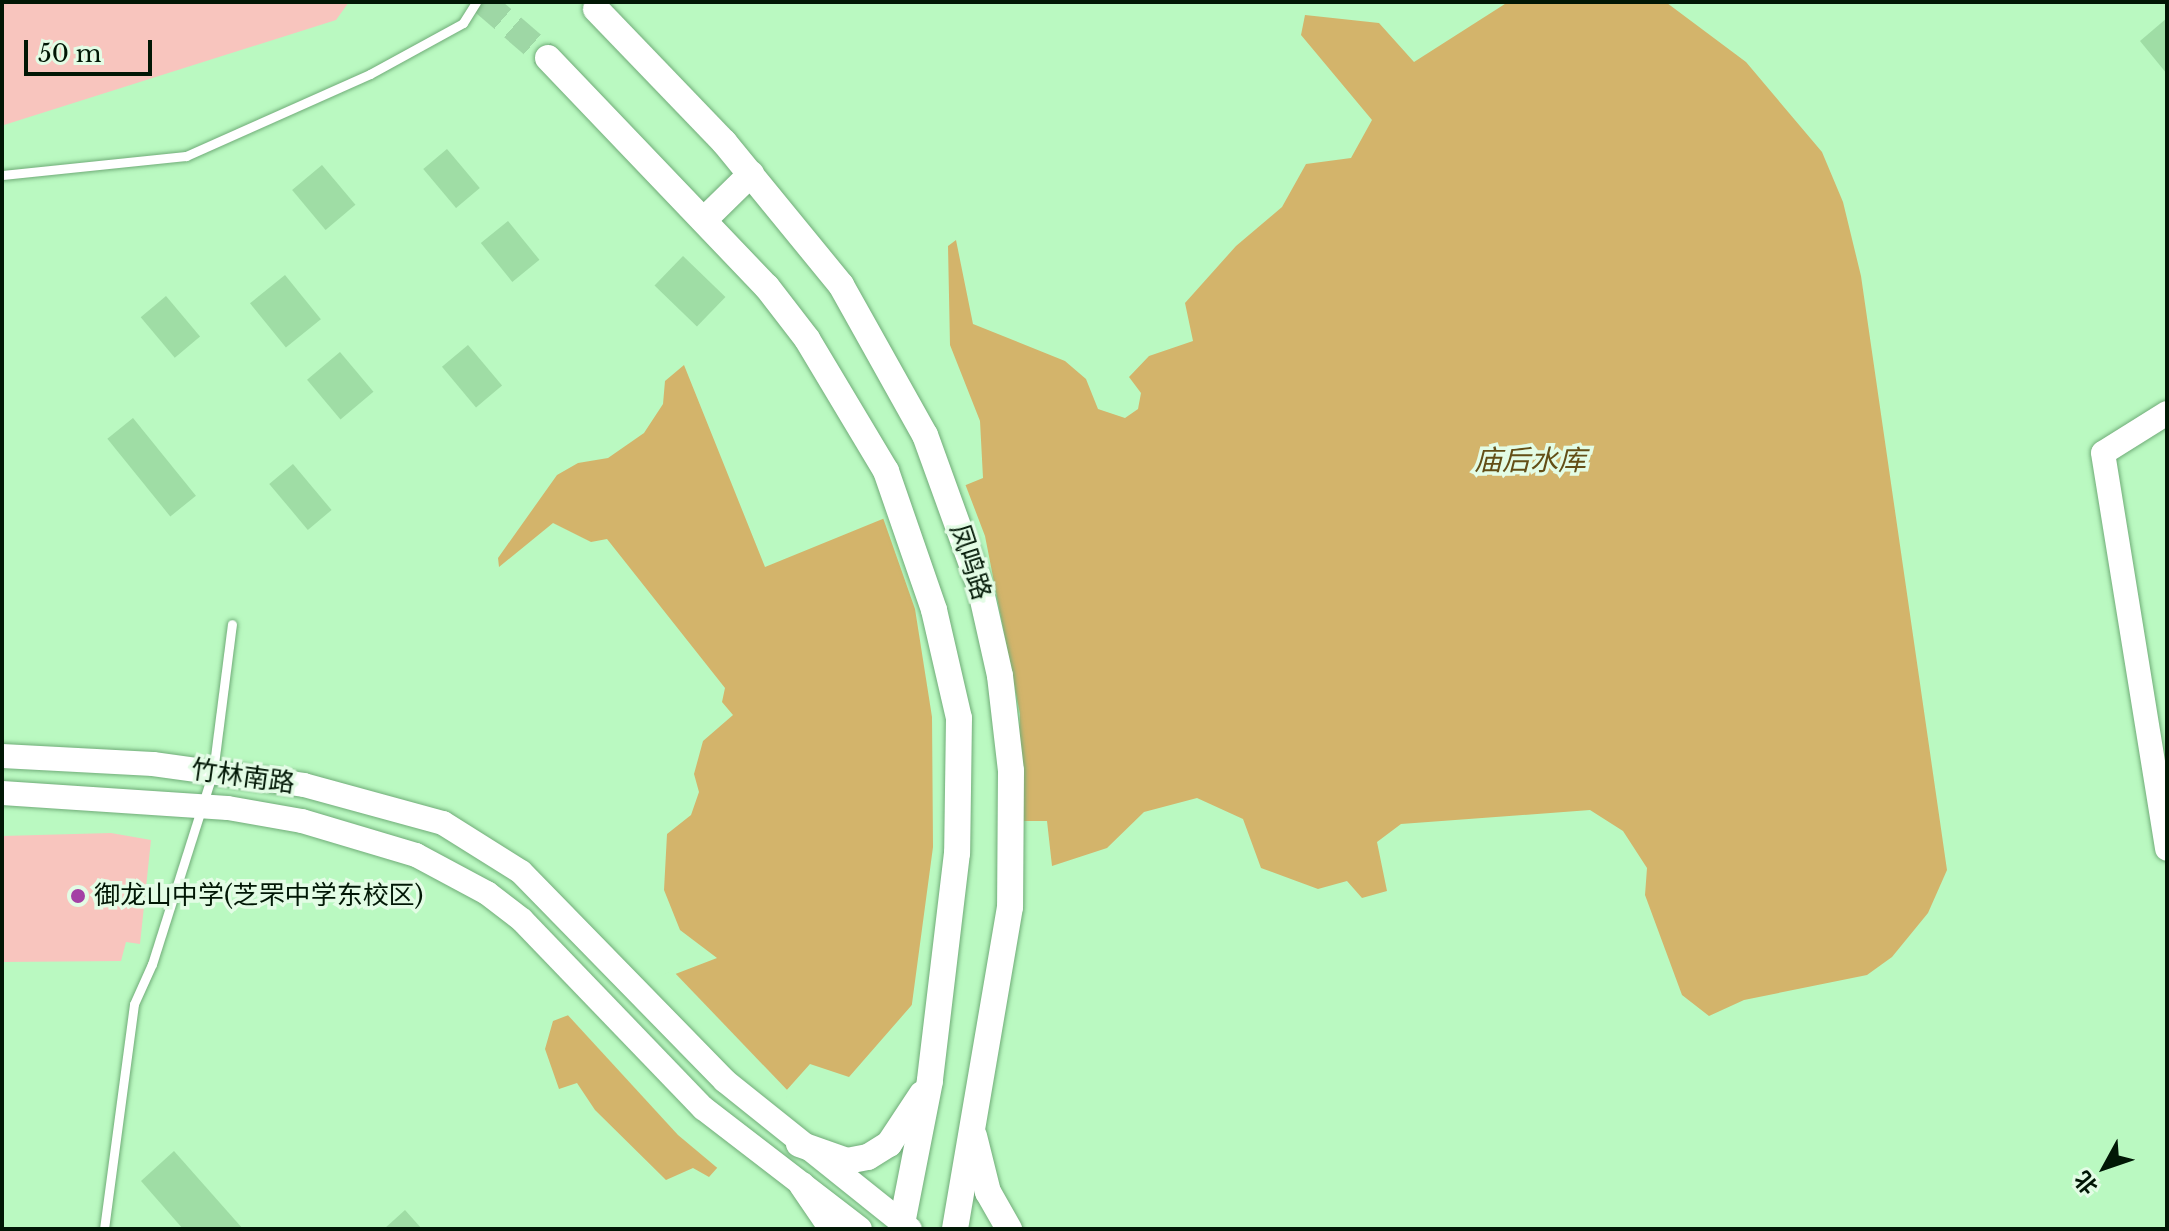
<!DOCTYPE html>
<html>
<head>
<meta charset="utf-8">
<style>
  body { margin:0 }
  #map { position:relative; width:2169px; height:1231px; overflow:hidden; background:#baf9c1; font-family:"Libre Baskerville","Noto Sans SC",serif }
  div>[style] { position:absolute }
  .green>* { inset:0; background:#f8c5be }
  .water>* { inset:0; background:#d3b46b }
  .pier>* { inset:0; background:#baf9c1 }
  .building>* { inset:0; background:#9fdda5; transform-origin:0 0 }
  .secondary-tunnel>* { height:26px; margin-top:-13px; transform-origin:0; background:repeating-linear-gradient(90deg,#9ed7a5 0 26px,transparent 0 39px) }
  .roads { filter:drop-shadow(0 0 2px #70ac78) drop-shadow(0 0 2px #70ac78) }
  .service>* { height:9px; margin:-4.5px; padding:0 4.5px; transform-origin:4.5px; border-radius:4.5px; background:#fff }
  .tertiary>* { height:24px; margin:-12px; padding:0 12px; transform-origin:12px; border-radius:12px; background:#fff }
  .secondary>* { height:26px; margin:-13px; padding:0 13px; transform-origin:13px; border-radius:13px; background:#fff }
  .dots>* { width:22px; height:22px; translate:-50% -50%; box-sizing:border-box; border:4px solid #e3fce5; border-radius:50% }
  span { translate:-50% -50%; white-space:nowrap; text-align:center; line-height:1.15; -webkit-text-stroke:7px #e3fce5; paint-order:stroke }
  .street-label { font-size:26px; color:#011705 }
  .poi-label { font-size:26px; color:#011705 }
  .left { translate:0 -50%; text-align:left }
  .water-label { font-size:28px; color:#634e16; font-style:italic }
  .frame { position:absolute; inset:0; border:4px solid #011705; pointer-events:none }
  .north { position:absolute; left:2065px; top:1127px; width:80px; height:80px; -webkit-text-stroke:6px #e3fce5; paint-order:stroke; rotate:230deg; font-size:22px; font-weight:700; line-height:32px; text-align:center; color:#011705 }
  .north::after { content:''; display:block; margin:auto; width:28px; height:36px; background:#011705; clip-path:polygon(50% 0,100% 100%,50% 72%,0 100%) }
  .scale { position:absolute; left:24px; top:40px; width:128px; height:36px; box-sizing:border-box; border:4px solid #011705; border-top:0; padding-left:10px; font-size:24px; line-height:28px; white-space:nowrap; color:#011705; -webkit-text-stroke:6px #e3fce5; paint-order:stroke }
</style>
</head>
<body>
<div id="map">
  <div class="green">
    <i style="clip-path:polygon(2px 2px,349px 2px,336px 20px,4px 125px)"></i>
    <i style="clip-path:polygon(111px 833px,151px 840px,140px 944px,126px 942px,121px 961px,2px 962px,2px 836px)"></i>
  </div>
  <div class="water">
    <i style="clip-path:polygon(1508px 2px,1667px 3px,1746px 62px,1822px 152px,1843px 202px,1861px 276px,1947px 870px,1928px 913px,1892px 957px,1867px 975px,1744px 1000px,1709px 1016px,1682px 995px,1645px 895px,1647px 868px,1623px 831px,1590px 810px,1401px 824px,1377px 842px,1387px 891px,1362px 898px,1347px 881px,1318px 889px,1261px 868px,1243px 819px,1197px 798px,1144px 812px,1107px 848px,1052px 866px,1047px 821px,1024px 821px,966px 943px,849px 1077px,810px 1064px,709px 1177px,693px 1168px,666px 1180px,595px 1110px,577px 1083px,559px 1089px,545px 1049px,553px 1021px,717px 958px,680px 930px,664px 890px,667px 834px,691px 815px,699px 792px,694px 774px,703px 741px,733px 715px,722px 702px,725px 688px,607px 539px,591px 542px,553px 523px,499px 567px,498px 558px,557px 475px,578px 463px,608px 458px,644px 433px,663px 404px,665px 381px,684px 365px,765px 567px,983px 478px,980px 421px,950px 345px,948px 246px,956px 240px,973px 324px,1065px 361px,1086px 379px,1098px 409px,1125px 418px,1138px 409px,1141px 393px,1129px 377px,1149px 356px,1193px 341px,1185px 303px,1236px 246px,1282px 207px,1306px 164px,1351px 158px,1372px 120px,1301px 35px,1305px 15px,1379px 23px,1414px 62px)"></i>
  </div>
  <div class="pier">
    <i style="clip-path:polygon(964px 481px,985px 536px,1020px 714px,1016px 847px,969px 945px,911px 1011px,933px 847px,932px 717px,915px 609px,882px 515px)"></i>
    <i style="clip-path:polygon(673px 971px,790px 1093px,721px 1171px,678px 1135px,565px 1012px)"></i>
  </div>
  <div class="building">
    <i style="clip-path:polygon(2167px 18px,2167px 74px,2140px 41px)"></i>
    <i style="left:447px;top:149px;width:51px;height:31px;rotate:50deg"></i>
    <i style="left:322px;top:165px;width:52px;height:39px;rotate:50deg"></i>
    <i style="left:508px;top:221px;width:50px;height:35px;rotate:51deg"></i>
    <i style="left:683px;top:256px;width:59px;height:41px;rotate:44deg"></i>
    <i style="left:285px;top:275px;width:57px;height:45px;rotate:51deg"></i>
    <i style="left:166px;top:296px;width:53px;height:33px;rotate:50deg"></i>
    <i style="left:468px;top:345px;width:53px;height:34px;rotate:50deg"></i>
    <i style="left:340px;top:352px;width:52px;height:43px;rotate:50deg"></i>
    <i style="left:133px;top:418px;width:100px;height:33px;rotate:51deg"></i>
    <i style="left:293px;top:464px;width:60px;height:31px;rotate:50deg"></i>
    <i style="clip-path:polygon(174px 1151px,243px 1229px,183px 1229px,141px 1181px)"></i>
    <i style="clip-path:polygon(405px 1210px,422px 1229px,384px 1229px)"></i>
  </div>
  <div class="secondary-tunnel">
    <i style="left:483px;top:2px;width:86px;rotate:40.7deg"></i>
  </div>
  <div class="roads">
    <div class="service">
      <i style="left:2px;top:175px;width:185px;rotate:-5.9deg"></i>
      <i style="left:186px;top:156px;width:201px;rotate:-24deg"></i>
      <i style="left:370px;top:74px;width:106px;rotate:-28.7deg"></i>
      <i style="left:463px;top:23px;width:25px;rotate:-58deg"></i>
      <i style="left:104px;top:1229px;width:227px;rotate:-82.4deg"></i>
      <i style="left:134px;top:1004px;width:44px;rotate:-65.8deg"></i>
      <i style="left:152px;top:964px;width:201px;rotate:-72.4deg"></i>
      <i style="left:213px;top:772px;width:149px;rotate:-82.7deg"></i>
    </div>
    <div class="tertiary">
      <i style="left:2167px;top:413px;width:75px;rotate:148deg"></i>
      <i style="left:2103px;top:453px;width:401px;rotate:80.8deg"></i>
      <i style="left:2px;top:756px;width:151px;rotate:3deg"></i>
      <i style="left:153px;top:764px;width:152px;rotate:7.9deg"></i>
      <i style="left:304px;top:785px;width:144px;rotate:15.3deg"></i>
      <i style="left:443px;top:823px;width:92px;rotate:32.1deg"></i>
      <i style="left:521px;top:872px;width:292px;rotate:45.7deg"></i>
      <i style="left:725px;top:1081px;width:237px;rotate:38.7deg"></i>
      <i style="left:2px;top:793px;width:226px;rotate:3.8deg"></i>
      <i style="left:228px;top:808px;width:75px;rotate:10deg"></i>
      <i style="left:302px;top:821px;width:119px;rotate:16.6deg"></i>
      <i style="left:416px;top:855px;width:81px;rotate:28.2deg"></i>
      <i style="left:487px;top:893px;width:44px;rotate:37.6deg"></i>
      <i style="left:522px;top:920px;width:261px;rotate:46.1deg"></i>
      <i style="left:703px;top:1108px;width:198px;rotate:37.6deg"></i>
    </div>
    <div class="secondary">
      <i style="left:596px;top:9px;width:185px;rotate:46.1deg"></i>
      <i style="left:724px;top:142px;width:185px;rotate:50.7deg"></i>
      <i style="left:841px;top:285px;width:172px;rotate:60.8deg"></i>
      <i style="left:925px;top:435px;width:162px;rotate:70.1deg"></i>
      <i style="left:980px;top:587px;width:91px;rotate:77.3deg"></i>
      <i style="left:1000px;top:676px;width:96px;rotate:83.4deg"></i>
      <i style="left:1011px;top:771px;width:136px;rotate:90.4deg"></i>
      <i style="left:1010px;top:907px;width:327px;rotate:99.7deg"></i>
      <i style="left:548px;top:58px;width:317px;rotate:46.3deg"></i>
      <i style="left:767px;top:287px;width:66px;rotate:52.4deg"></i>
      <i style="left:807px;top:339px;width:154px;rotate:59.1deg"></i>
      <i style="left:886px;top:471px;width:147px;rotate:70.9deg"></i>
      <i style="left:934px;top:610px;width:111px;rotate:77deg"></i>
      <i style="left:959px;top:718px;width:135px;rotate:90.8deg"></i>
      <i style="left:957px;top:853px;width:230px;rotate:96.8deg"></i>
      <i style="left:930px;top:1081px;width:151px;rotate:101.1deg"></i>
      <i style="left:704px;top:220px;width:66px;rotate:-44.4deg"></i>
      <i style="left:974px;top:1136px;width:58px;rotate:76deg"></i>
      <i style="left:988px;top:1192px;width:43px;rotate:60.4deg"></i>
      <i style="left:799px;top:1144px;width:51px;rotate:19.5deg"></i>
      <i style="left:847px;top:1161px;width:21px;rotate:-11deg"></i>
      <i style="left:868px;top:1157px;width:25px;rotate:-32deg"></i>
      <i style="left:889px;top:1144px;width:60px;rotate:-56.6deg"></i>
      <i style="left:802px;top:1185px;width:53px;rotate:55.7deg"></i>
    </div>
  </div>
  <div class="dots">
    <i style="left:78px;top:896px;background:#a440a5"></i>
  </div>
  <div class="street-label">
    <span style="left:970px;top:562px;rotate:72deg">凤鸣路</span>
    <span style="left:243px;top:777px;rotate:8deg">竹林南路</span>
  </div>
  <div class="poi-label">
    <span class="left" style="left:94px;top:896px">御龙山中学(芝罘中学东校区)</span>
  </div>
  <div class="water-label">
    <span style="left:1530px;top:461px">庙后水库</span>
  </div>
  <div class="frame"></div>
  <div class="north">北</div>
  <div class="scale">50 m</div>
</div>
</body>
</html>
